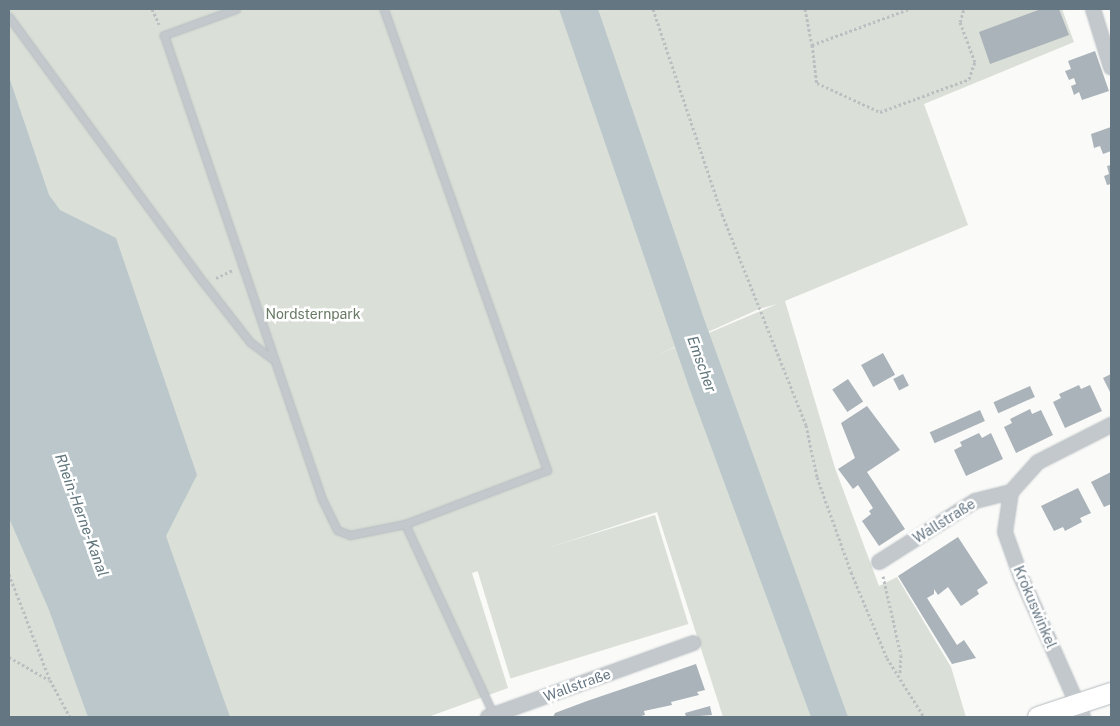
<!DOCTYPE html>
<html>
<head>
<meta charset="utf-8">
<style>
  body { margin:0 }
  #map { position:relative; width:1120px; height:726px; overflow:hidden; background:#fafaf8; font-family:"Public Sans",sans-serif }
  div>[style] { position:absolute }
  .green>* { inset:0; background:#dadfd7; transform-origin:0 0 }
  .water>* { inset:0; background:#bbc7cb }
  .building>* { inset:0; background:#aab3b9; transform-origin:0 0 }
  .path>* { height:3px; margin-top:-1.5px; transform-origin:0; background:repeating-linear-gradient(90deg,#bbbfc2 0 2.5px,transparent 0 5px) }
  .roads { filter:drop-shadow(0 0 1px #b3babf) drop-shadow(0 0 1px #b3babf) }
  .service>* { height:7px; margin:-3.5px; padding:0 3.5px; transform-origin:3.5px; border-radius:3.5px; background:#c3c8cc }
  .minor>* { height:14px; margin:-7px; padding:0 7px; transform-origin:7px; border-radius:7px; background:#c3c8cc }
  .secondary>* { height:20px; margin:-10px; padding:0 10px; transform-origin:10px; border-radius:10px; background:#fff }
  span { translate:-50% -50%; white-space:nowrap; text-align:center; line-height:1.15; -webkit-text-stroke:5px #fff; paint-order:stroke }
  .park-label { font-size:14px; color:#687a64 }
  .street-label { font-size:14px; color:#657683 }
  .water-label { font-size:15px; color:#60757c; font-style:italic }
  .frame { position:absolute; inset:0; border:10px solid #657683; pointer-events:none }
</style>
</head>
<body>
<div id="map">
  <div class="green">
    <i style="clip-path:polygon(evenodd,9px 9px,1062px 9px,1074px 42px,924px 104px,968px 225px,785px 301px,835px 468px,879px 586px,897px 577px,951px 667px,966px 717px,723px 717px,657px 512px,472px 573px,508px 688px,428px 717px,9px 717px,9px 9px,777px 304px,657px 355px,759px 309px,777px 304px)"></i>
    <i style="left:655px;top:515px;width:114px;height:186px;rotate:73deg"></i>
  </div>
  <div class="water">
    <i style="clip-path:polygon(559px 9px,598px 9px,703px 316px,848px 717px,811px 717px,690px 390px)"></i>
    <i style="clip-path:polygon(9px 77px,49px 195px,60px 210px,116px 238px,197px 475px,166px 536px,230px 717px,88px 717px,49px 610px,9px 518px)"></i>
  </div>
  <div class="building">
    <i style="clip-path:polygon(1041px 9px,1059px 9px,1069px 35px,990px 64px,979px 32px)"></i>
    <i style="clip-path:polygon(1095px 51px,1109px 91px,1082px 100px,1079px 92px,1074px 95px,1071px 86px,1076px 84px,1074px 78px,1069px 80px,1065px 71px,1071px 69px,1068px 61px)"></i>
    <i style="clip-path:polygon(1111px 127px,1111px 151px,1103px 154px,1100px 146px,1094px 148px,1091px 134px)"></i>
    <i style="clip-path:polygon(1111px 165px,1111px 184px,1107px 185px,1104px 176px,1109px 174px,1107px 166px)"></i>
    <i style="left:883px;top:353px;width:25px;height:25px;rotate:61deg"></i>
    <i style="left:903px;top:374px;width:13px;height:11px;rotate:63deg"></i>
    <i style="clip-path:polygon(1111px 374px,1111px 394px,1103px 378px)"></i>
    <i style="left:848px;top:379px;width:27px;height:19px;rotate:56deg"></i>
    <i style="clip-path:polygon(1079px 385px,1081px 389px,1090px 385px,1102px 411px,1065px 428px,1053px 402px,1061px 398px,1059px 394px)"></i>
    <i style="left:1030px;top:386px;width:12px;height:40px;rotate:66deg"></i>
    <i style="clip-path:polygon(867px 406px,900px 450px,867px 472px,905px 529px,879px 546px,862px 521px,871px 514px,869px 511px,873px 508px,858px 485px,853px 489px,838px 469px,855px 458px,841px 423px)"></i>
    <i style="clip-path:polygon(1030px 409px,1032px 414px,1041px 410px,1053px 435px,1016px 453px,1004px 427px,1012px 423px,1010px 419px)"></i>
    <i style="left:980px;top:410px;width:12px;height:55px;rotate:66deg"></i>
    <i style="clip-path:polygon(979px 433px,982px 438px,991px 433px,1003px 459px,966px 476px,954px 450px,962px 446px,960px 442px)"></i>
    <i style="clip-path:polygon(1111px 472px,1111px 504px,1104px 507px,1091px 482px)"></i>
    <i style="clip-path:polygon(1078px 488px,1091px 513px,1080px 518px,1082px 522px,1065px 531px,1063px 527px,1054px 531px,1041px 506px)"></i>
    <i style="clip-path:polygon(958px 537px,988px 583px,977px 590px,979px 594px,961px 606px,948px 587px,938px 595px,934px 589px,934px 594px,927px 598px,957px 645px,964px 640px,976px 658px,952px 664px,898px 576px)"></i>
    <i style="clip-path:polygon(696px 664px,705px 690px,697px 692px,699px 695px,671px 702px,672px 705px,644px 711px,645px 715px,637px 717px,553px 717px,555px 713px,587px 701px)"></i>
    <i style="clip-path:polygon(710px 706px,712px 715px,686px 717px,685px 713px)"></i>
  </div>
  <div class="path">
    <i style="left:152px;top:9px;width:17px;rotate:65deg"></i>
    <i style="left:653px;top:9px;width:216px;rotate:71.4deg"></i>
    <i style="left:722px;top:214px;width:227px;rotate:68.3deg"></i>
    <i style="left:806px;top:425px;width:53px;rotate:78.1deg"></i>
    <i style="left:817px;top:477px;width:101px;rotate:70.3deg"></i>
    <i style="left:851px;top:572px;width:93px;rotate:67.3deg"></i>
    <i style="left:887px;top:658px;width:70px;rotate:57.9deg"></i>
    <i style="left:805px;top:9px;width:37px;rotate:79deg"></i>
    <i style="left:812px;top:45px;width:103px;rotate:-20.4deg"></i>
    <i style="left:812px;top:45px;width:38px;rotate:83deg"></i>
    <i style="left:817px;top:83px;width:69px;rotate:24.7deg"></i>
    <i style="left:880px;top:112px;width:95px;rotate:-20.3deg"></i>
    <i style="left:969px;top:79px;width:18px;rotate:-71deg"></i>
    <i style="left:975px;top:62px;width:43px;rotate:-110.6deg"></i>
    <i style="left:960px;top:22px;width:14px;rotate:-73deg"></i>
    <i style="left:216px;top:278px;width:19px;rotate:-25deg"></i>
    <i style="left:9px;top:574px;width:114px;rotate:68.9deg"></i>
    <i style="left:50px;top:680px;width:42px;rotate:61.6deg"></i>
    <i style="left:883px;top:576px;width:81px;rotate:77.2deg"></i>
    <i style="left:901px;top:655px;width:20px;rotate:93deg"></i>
    <i style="left:9px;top:657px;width:46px;rotate:29.9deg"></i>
  </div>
  <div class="roads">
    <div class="service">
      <i style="left:236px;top:9px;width:77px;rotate:160.1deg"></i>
      <i style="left:164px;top:35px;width:490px;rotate:71.2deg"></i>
      <i style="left:322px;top:499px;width:34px;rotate:64deg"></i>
      <i style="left:337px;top:530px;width:14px;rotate:21deg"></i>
      <i style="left:350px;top:535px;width:56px;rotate:-11.3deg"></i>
      <i style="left:405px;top:524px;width:152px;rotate:-20.8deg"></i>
      <i style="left:547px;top:470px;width:489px;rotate:-109.5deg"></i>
      <i style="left:9px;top:17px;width:330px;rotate:53.8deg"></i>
      <i style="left:204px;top:283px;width:75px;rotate:52.1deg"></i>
      <i style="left:250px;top:342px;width:30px;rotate:37deg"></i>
      <i style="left:405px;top:524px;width:212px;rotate:65.1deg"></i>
    </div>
    <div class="minor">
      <i style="left:1093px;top:9px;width:61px;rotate:72.8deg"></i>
      <i style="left:1011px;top:492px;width:40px;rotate:98.5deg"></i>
      <i style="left:1005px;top:532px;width:48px;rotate:70.4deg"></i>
      <i style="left:1021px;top:577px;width:153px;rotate:66.1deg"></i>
      <i style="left:879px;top:562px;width:114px;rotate:-32.4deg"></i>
      <i style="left:975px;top:501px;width:37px;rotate:-14deg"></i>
      <i style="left:1011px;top:492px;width:40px;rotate:-48deg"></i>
      <i style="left:1038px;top:462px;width:82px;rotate:-26.9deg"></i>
      <i style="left:488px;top:717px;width:218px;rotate:-19.8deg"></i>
    </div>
    <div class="secondary">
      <i style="left:1038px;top:717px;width:77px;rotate:-18.2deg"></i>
    </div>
  </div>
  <div class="park-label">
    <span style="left:313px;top:314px">Nordsternpark</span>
  </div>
  <div class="street-label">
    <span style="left:944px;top:521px;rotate:-32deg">Wallstraße</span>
    <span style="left:1035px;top:607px;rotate:67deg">Krokuswinkel</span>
    <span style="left:577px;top:685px;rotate:-20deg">Wallstraße</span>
  </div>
  <div class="water-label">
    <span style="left:702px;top:364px;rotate:70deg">Emscher</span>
    <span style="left:82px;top:515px;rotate:70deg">Rhein-Herne-Kanal</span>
  </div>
  <div class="frame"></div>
</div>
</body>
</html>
